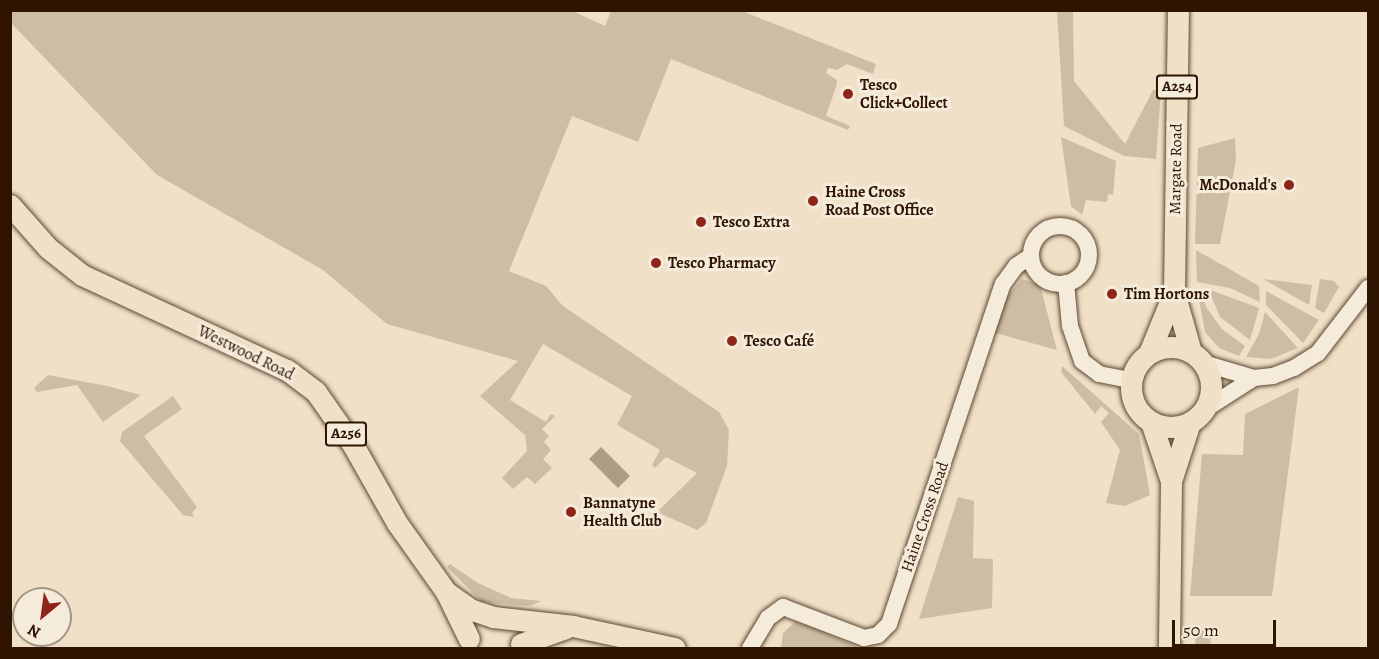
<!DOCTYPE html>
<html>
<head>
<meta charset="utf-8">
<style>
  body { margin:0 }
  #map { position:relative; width:1379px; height:659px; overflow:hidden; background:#efe0c7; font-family:Alegreya,serif }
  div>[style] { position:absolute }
  .green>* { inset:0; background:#cebda5 }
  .water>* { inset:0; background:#ad9b84; transform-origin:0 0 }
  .roads { filter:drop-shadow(0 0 2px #5e4732) drop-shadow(0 0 2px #5e4732) }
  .minor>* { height:16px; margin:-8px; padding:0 8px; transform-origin:8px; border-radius:8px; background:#f5ebdb }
  .minor>.ring { margin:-8px; padding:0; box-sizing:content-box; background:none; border:16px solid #f5ebdb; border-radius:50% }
  .major>* { height:21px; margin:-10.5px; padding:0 10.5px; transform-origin:10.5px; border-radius:10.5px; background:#efe0c7 }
  .major>.ring { margin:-10.5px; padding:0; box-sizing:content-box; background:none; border:21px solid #efe0c7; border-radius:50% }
  .dots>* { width:16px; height:16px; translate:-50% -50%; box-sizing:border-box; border:3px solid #f5ebdb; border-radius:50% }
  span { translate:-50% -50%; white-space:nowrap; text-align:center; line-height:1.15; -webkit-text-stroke:6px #f5ebdb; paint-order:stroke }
  .shield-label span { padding:2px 4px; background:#f5ebdb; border:2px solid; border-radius:4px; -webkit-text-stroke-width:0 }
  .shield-label { font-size:15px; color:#2e1401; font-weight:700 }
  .poi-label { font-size:16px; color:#2e1401; font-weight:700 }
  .left { translate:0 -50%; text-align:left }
  .right { translate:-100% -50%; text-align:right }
  .street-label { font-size:16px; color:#2e1401 }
  .frame { position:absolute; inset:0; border:12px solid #2e1401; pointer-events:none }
  .north { position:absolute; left:12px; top:587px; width:60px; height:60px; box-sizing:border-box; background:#f5ebdb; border:2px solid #a59584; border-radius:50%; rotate:209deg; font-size:16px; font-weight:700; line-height:24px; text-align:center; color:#2e1401 }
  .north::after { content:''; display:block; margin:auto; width:21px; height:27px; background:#8f2418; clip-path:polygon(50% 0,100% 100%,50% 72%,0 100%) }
  .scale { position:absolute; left:1172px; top:620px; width:104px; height:27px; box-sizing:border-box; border:3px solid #2e1401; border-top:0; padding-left:8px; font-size:18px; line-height:21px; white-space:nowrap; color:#2e1401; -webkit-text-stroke:4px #f5ebdb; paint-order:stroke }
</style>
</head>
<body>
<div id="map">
  <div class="green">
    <i style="clip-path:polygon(12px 10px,570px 10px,605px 26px,611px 11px,742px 11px,876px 64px,873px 74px,847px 64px,837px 70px,828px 68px,826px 73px,837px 80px,836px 87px,826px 116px,850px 126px,848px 130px,671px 59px,638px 142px,572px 116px,509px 271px,546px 286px,563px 306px,719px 412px,729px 430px,727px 466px,706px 523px,697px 530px,657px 512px,697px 473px,666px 457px,655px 468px,652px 465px,660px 450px,617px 425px,632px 396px,543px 344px,510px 400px,546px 422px,551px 414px,555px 416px,542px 429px,549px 436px,544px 442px,551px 450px,543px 459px,552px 468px,535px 484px,527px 477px,513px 489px,502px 478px,527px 451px,525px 435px,480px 396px,518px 361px,387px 324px,323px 270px,157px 175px,11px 23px)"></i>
    <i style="clip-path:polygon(1057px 11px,1073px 11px,1074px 81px,1125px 144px,1153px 90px,1161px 90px,1156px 159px,1124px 156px,1064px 126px)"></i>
    <i style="clip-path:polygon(1061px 137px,1116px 161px,1113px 195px,1108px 194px,1107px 202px,1086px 200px,1082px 215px,1071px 206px)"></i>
    <i style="clip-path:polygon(1235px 138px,1236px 160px,1220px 244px,1195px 244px,1198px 148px)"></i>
    <i style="clip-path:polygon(1196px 250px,1259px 286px,1260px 302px,1230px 288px,1197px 282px)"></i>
    <i style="clip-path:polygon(1022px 279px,1040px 285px,1057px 350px,992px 332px,1003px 302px)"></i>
    <i style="clip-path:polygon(1263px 279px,1312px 285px,1309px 305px)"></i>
    <i style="clip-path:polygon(1320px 279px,1334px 281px,1339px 287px,1324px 313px,1315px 308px)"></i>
    <i style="clip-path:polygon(1197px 288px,1202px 289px,1206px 307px,1222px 329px,1245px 346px,1239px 356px,1219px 348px,1205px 332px)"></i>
    <i style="clip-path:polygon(1208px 289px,1259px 308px,1250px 340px,1220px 317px)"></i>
    <i style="clip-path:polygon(1266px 291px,1319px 320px,1303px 343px,1266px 305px)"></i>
    <i style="clip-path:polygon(1265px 312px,1298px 348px,1271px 359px,1246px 357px,1259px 334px)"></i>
    <i style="clip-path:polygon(1062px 366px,1139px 434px,1150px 495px,1125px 506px,1106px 503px,1120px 450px,1101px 422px,1109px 413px,1101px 406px,1095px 414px,1061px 372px)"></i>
    <i style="clip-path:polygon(48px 375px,107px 386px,141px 395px,103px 422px,77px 385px,37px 392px,34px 388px)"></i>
    <i style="clip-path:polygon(1299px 387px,1272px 596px,1190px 596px,1202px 454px,1243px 455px,1245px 414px)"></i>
    <i style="clip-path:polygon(173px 396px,182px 409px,144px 436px,197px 507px,192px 513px,194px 517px,183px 515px,120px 441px,122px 432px)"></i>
    <i style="clip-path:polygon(958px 497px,974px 501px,973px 558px,993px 559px,992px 608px,919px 619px)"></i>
    <i style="clip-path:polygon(450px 564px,478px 583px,511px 598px,541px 601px,530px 606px,482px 602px,447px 567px)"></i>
    <i style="clip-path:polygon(795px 622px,811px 627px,860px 648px,781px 648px,783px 633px)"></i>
    <i style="clip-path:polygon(1218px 627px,1221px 637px,1211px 637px,1210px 646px,1194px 647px,1198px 630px)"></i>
  </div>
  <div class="water">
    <i style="left:601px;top:447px;width:41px;height:17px;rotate:45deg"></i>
  </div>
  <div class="roads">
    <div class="minor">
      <i class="ring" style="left:1031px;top:226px;width:42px;height:42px"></i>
      <i style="left:1066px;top:283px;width:43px;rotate:84.7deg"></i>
      <i style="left:1070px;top:326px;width:37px;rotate:71deg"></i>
      <i style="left:1082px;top:361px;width:21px;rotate:37deg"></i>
      <i style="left:1099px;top:374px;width:33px;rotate:11deg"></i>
      <i style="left:1203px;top:363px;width:53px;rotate:16.4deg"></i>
      <i style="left:1254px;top:378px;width:19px;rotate:-6deg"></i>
      <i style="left:1273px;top:376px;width:22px;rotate:-21deg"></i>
      <i style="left:1294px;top:368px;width:28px;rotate:-32deg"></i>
      <i style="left:1318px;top:353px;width:82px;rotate:-52.4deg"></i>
      <i style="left:1204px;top:410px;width:59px;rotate:-32.6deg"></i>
      <i style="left:750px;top:648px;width:35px;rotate:-59deg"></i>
      <i style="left:768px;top:618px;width:19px;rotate:-36deg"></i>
      <i style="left:783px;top:607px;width:87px;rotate:20.9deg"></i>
      <i style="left:864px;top:638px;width:14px;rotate:-12deg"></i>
      <i style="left:878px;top:635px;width:16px;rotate:-45deg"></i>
      <i style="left:889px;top:624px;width:359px;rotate:-71.5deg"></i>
      <i style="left:1003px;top:284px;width:22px;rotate:-54deg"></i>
      <i style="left:1016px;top:266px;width:18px;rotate:-34deg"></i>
    </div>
    <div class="major">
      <i style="left:10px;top:205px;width:57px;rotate:48.5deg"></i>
      <i style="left:48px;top:248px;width:43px;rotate:38.5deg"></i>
      <i style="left:82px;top:275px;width:226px;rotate:24.9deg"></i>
      <i style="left:287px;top:370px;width:36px;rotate:37deg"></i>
      <i style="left:316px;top:392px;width:65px;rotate:55.1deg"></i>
      <i style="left:353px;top:445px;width:90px;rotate:60.6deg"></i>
      <i style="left:397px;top:523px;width:85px;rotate:54.6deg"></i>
      <i style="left:446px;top:592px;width:52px;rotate:63.9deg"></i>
      <i style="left:1174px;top:292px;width:62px;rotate:74.2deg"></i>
      <i class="ring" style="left:1131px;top:347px;width:59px;height:59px"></i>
      <i style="left:1149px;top:353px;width:66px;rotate:-67.7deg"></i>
      <i style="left:1174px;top:292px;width:282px;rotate:-89.2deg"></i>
      <i style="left:1151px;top:422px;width:62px;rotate:71.3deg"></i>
      <i style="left:1171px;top:481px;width:167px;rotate:90.7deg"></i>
      <i style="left:1171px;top:481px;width:62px;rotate:-72.1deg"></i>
      <i style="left:446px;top:592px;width:32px;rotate:35deg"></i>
      <i style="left:472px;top:610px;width:22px;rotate:18deg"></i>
      <i style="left:493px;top:617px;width:81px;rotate:6.4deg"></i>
      <i style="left:573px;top:626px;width:104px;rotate:12.2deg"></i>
      <i style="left:521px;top:644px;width:48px;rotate:-19.6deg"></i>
    </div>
  </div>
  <div class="dots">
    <i style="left:848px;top:94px;background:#8f2418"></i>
    <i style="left:1289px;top:185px;background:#8f2418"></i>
    <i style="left:813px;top:201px;background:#8f2418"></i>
    <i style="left:701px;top:222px;background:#8f2418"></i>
    <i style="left:656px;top:263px;background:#8f2418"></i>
    <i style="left:1112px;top:294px;background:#8f2418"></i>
    <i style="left:732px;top:341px;background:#8f2418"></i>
    <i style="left:571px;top:512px;background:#8f2418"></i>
  </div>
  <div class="shield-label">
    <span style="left:1177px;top:87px">A254</span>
    <span style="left:346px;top:434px">A256</span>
  </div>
  <div class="poi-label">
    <span class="left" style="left:860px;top:94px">Tesco<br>Click+Collect</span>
    <span class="right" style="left:1277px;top:185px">McDonald's</span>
    <span class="left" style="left:825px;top:201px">Haine Cross<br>Road Post Office</span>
    <span class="left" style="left:713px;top:222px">Tesco Extra</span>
    <span class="left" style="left:668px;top:263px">Tesco Pharmacy</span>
    <span class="left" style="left:1124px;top:294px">Tim Hortons</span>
    <span class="left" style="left:744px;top:341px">Tesco Café</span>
    <span class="left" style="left:583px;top:512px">Bannatyne<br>Health Club</span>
  </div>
  <div class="street-label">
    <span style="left:1176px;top:169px;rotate:-89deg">Margate Road</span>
    <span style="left:246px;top:353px;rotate:26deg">Westwood Road</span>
    <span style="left:925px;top:517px;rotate:-71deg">Haine Cross Road</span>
  </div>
  <div class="frame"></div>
  <div class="north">N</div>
  <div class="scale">50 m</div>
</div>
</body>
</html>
